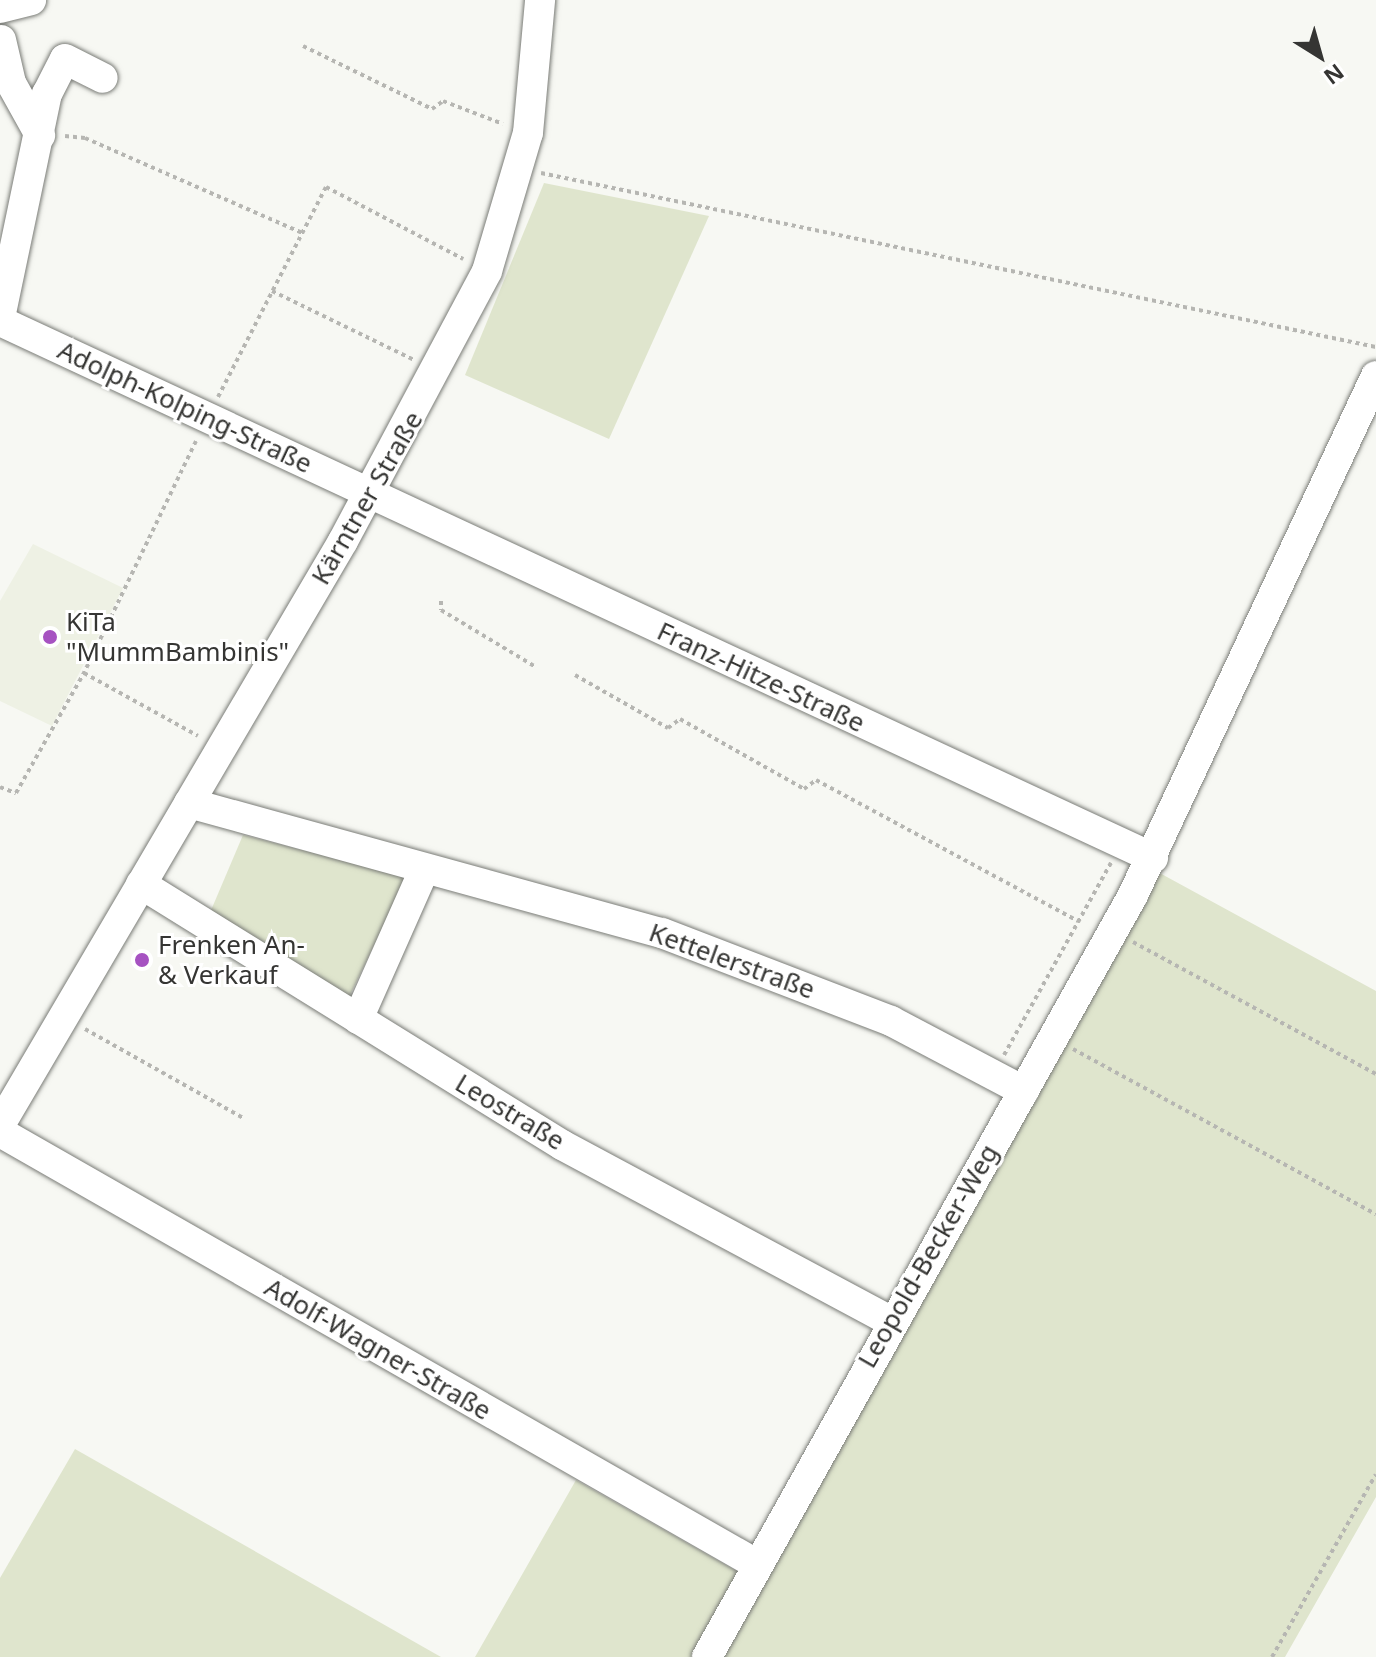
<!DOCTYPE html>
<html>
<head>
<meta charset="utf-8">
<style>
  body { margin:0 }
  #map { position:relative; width:1376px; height:1657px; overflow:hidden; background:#f7f8f3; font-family:"Noto Sans",sans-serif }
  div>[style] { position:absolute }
  .built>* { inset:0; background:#eef1e4 }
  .green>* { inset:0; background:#dfe5cd }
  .path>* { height:4px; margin-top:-2px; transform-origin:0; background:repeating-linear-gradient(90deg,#b6b6b2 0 4px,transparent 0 8px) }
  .roads { filter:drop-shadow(0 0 2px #7a7c77) drop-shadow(0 0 2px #7a7c77) }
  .minor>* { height:30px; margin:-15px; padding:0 15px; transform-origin:15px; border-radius:15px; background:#fff }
  .dots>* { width:22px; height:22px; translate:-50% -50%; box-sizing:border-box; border:4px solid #fff; border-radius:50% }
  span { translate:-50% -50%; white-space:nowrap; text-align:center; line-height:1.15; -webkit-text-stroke:6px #fff; paint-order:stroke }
  .street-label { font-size:26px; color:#353533 }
  .poi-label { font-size:26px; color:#353533 }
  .left { translate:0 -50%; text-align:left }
  .north { position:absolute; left:1280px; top:16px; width:80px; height:80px; -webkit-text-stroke:6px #fff; paint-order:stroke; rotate:143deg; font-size:22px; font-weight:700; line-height:32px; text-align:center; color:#353533 }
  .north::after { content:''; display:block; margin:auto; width:28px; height:36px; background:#353533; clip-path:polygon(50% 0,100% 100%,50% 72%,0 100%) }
</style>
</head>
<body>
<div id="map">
  <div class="built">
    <i style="clip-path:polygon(33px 544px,123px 588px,52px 726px,0 701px,0 601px)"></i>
  </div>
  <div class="green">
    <i style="clip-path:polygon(544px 183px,709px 216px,609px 439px,465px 375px)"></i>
    <i style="clip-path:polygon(243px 835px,407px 877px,349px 997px,209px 915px)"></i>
    <i style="clip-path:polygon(1156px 871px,1376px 991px,1376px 1497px,1285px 1657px,475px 1657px,576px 1480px,763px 1586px)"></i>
    <i style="clip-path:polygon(75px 1449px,441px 1657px,0 1657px,0 1578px)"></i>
  </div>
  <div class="path">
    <i style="left:303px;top:46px;width:144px;rotate:26deg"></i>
    <i style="left:432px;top:109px;width:14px;rotate:-36deg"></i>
    <i style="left:443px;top:101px;width:64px;rotate:21deg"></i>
    <i style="left:65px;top:136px;width:20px;rotate:6deg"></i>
    <i style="left:85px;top:138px;width:237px;rotate:23.6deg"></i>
    <i style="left:541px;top:173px;width:853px;rotate:11.77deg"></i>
    <i style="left:272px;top:291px;width:158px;rotate:25.9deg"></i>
    <i style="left:218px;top:397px;width:236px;rotate:-62.8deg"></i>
    <i style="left:326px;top:187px;width:155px;rotate:27.7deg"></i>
    <i style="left:196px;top:441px;width:258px;rotate:115.8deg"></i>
    <i style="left:84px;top:673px;width:130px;rotate:28.9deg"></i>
    <i style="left:441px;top:601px;width:9px;rotate:90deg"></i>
    <i style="left:441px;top:610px;width:111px;rotate:31deg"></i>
    <i style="left:575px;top:675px;width:107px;rotate:29.7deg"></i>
    <i style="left:668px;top:728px;width:15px;rotate:-37deg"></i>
    <i style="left:680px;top:719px;width:142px;rotate:29.4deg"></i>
    <i style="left:804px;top:789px;width:15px;rotate:-37deg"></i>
    <i style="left:816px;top:780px;width:298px;rotate:28.3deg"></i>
    <i style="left:0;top:787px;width:17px;rotate:21deg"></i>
    <i style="left:16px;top:793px;width:138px;rotate:-60.5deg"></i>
    <i style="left:1133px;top:942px;width:277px;rotate:28.5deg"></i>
    <i style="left:85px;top:1029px;width:181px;rotate:29.4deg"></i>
    <i style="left:1073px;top:1049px;width:345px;rotate:28.6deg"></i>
    <i style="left:1004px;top:1055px;width:220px;rotate:-60.9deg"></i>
    <i style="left:1272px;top:1657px;width:210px;rotate:-60.4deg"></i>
  </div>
  <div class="roads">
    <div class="minor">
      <i style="left:0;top:8px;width:32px;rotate:-14deg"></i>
      <i style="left:1px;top:40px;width:44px;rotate:76.9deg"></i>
      <i style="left:11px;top:83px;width:60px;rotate:60.9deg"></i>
      <i style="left:0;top:318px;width:229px;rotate:-78.2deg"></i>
      <i style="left:47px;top:94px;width:39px;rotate:-63deg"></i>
      <i style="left:65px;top:59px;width:42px;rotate:26.6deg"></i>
      <i style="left:0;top:321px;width:1272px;rotate:24.97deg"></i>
      <i style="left:189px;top:803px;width:491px;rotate:15.4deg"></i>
      <i style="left:662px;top:933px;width:245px;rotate:21deg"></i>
      <i style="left:891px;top:1021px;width:150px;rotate:27.8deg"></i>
      <i style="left:141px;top:884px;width:495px;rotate:31.8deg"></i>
      <i style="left:562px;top:1145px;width:371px;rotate:28.2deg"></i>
      <i style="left:358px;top:1019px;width:163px;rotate:-66.1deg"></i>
      <i style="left:0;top:1125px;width:677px;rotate:-59.57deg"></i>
      <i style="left:343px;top:541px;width:306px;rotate:-61.9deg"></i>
      <i style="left:487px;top:271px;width:144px;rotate:-73.5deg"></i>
      <i style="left:528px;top:133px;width:134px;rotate:-84.8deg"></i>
      <i style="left:0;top:1132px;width:871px;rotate:29.74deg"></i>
      <i style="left:707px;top:1657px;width:873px;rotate:-60.79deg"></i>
      <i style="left:1133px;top:895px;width:573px;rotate:-64.91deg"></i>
    </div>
  </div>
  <div class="dots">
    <i style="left:50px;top:637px;background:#a652c1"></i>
    <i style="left:142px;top:960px;background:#a652c1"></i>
  </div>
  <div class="street-label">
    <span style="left:185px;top:407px;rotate:25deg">Adolph-Kolping-Straße</span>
    <span style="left:367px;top:498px;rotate:-60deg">Kärntner Straße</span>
    <span style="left:761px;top:677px;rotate:25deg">Franz-Hitze-Straße</span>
    <span style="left:732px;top:961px;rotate:20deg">Kettelerstraße</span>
    <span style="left:510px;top:1112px;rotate:31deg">Leostraße</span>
    <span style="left:928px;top:1256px;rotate:-60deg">Leopold-Becker-Weg</span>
    <span style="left:378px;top:1349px;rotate:30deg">Adolf-Wagner-Straße</span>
  </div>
  <div class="poi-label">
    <span class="left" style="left:66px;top:637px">KiTa<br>"MummBambinis"</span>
    <span class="left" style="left:158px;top:960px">Frenken An-<br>&amp; Verkauf</span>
  </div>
  <div class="north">N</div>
</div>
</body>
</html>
